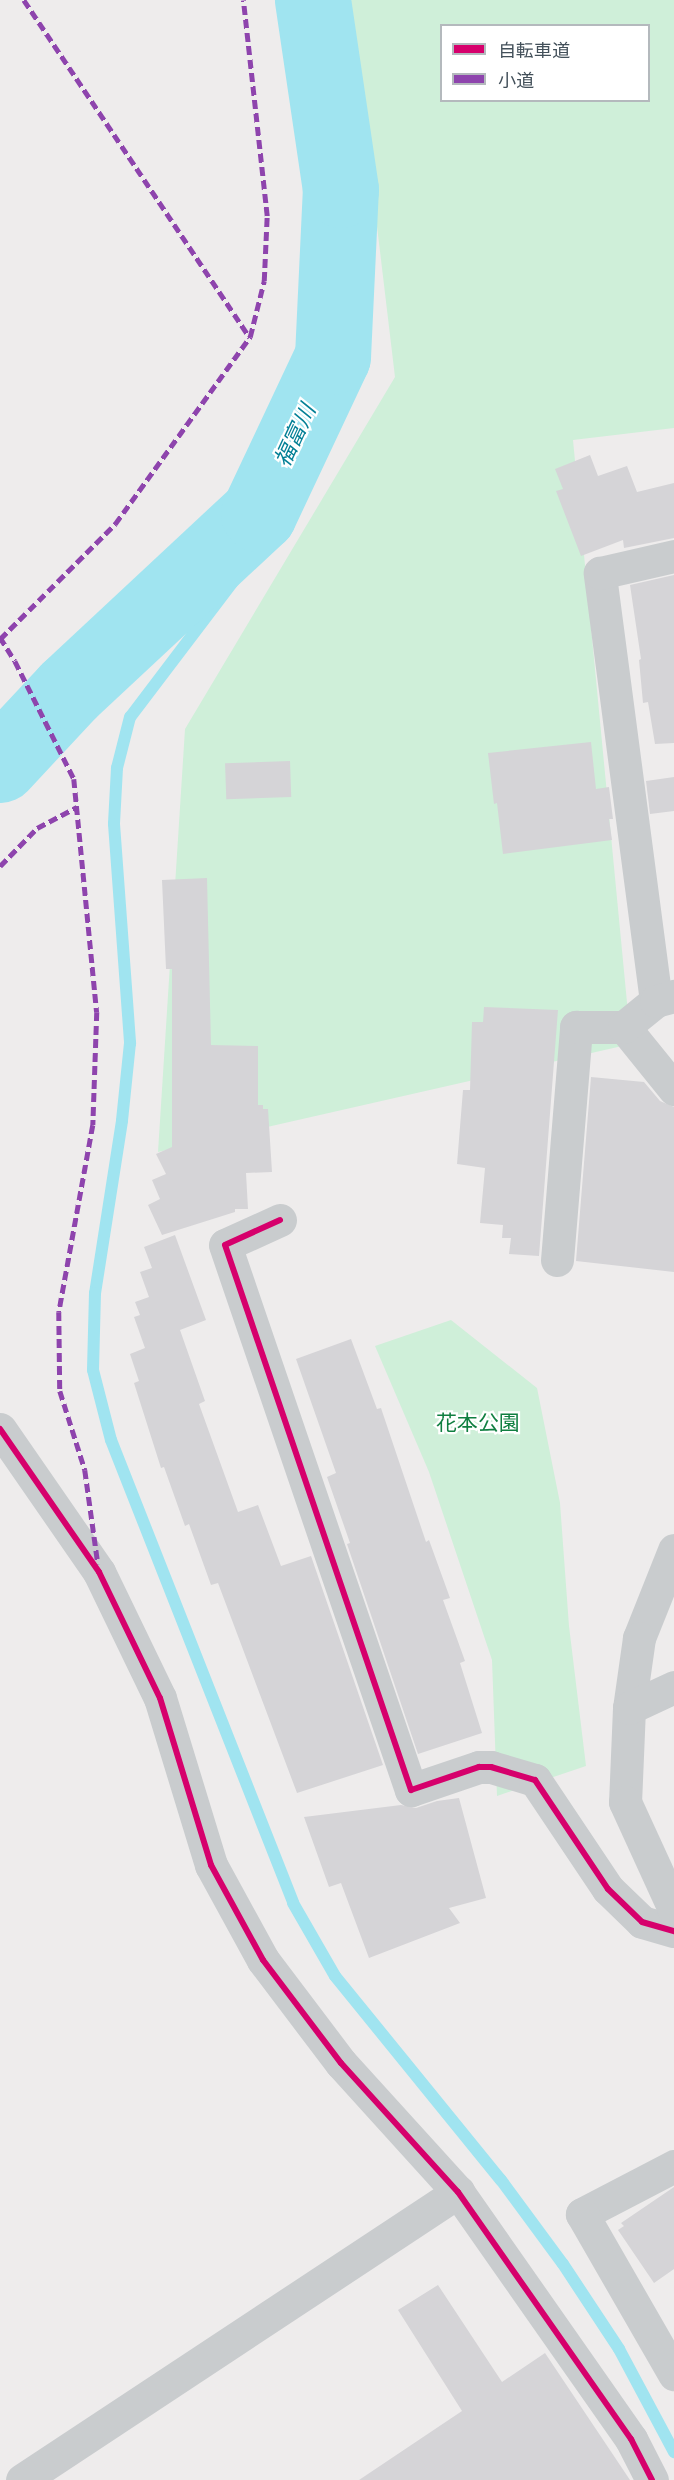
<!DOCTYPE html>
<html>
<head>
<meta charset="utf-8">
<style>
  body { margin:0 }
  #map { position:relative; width:674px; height:2480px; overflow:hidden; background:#eeecec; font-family:"Nunito Sans","Noto Sans JP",sans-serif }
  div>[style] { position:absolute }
  .green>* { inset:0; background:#cfefd9 }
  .stream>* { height:12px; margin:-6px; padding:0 6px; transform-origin:6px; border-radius:6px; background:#a0e4f0 }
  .river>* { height:76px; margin:-38px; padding:0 38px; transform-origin:38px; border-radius:38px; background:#a0e4f0 }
  .building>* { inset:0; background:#d5d4d7; transform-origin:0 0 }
  .minor>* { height:33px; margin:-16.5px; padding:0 16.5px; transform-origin:16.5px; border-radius:16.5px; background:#c9ccce }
  .quiet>* { height:4.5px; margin-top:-2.25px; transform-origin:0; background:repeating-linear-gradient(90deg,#8e44ad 0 9px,transparent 0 13.5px) }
  .cycleway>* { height:6px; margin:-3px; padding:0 3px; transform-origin:3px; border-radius:3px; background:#d6006c }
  span { translate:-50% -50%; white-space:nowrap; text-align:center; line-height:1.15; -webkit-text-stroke:4.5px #fff; paint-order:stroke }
  .park-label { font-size:21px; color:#107f41 }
  .water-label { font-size:22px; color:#048096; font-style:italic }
  .legend { position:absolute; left:440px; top:24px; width:210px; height:78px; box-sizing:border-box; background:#fff; border:2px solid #b4b9bd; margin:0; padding:8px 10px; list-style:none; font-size:18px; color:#43505a }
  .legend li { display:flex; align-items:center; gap:12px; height:30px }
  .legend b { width:30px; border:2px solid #b4b9bd }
</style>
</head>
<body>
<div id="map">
  <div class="green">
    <i style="clip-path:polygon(evenodd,350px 0,674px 0,674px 428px,573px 440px,631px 1044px,158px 1152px,185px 729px,395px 377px,350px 0,442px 26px,648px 26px,648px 100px,442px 100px,442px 26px)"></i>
    <i style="clip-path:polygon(451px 1320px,537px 1388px,560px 1503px,569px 1626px,586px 1766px,497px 1796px,492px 1660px,429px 1472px,375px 1346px)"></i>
  </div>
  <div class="stream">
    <i style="left:259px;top:514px;width:60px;rotate:107.5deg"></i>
    <i style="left:241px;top:571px;width:183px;rotate:127.2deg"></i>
    <i style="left:130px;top:717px;width:53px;rotate:104.3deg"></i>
    <i style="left:117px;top:768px;width:56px;rotate:93.1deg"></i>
    <i style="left:114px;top:824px;width:220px;rotate:85.8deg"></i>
    <i style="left:130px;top:1043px;width:78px;rotate:95.9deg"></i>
    <i style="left:122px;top:1121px;width:174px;rotate:98.9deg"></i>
    <i style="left:95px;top:1293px;width:77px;rotate:91.5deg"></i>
    <i style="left:93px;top:1370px;width:72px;rotate:75.6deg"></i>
    <i style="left:111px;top:1440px;width:497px;rotate:68.5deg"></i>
    <i style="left:293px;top:1903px;width:84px;rotate:60.1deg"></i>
    <i style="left:335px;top:1976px;width:263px;rotate:50.9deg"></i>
    <i style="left:501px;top:2180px;width:104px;rotate:53.6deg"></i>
    <i style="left:563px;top:2264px;width:102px;rotate:56.6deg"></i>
    <i style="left:619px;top:2349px;width:117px;rotate:61.9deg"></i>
  </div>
  <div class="river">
    <i style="left:0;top:765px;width:101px;rotate:-47deg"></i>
    <i style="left:69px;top:691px;width:260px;rotate:-43deg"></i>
    <i style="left:259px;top:514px;width:174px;rotate:-64.8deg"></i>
    <i style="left:333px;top:357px;width:167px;rotate:-87.3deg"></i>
    <i style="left:341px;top:190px;width:192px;rotate:-98.4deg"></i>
  </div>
  <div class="building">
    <i style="clip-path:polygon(590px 455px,598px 476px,627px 466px,637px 492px,674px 483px,674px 538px,624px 548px,623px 540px,581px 556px,556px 491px,563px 489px,555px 469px)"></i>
    <i style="clip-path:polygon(674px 575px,674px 743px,655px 744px,648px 702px,643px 703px,639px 660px,641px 659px,630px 585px)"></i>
    <i style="clip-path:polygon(591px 742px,596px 789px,609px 787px,613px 819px,609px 819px,612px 840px,503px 854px,497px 803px,494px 804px,488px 753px)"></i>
    <i style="left:290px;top:761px;width:36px;height:65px;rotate:88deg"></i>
    <i style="clip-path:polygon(674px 777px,674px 811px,650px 814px,646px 781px)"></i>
    <i style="clip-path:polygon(207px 878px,211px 1045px,258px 1046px,258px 1105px,263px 1105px,263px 1109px,268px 1109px,272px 1172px,246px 1173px,248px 1209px,235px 1209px,235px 1212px,162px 1235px,148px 1205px,160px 1199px,152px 1180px,166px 1174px,156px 1154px,172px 1147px,172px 969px,166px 969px,162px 880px)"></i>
    <i style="clip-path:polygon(484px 1007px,558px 1010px,539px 1256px,509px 1254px,511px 1238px,502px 1238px,503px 1225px,480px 1223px,485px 1168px,457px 1164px,463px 1090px,470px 1090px,472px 1022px,483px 1022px)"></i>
    <i style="clip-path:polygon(591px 1077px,644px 1082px,660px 1101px,674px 1107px,674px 1272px,576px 1261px)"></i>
    <i style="clip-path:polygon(175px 1235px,206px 1320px,180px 1330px,205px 1401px,199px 1404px,238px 1512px,258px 1505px,281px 1566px,311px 1556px,383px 1765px,297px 1793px,218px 1583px,211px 1585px,189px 1524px,185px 1526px,164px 1467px,161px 1468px,134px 1383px,139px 1381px,130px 1354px,145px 1348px,134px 1317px,140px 1315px,135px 1302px,149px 1297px,140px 1272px,152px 1268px,144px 1247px)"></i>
    <i style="clip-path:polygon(351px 1339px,377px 1409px,381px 1408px,426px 1542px,429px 1540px,450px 1598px,443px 1600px,465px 1661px,460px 1663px,482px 1733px,418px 1754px,347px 1544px,350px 1543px,327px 1477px,336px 1473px,296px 1359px)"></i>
    <i style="clip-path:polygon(459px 1798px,486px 1898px,449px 1908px,460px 1923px,369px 1958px,341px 1883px,329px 1887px,304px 1817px,401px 1805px,416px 1808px,437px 1801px)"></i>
    <i style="clip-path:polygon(674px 2187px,674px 2269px,654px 2283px,618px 2230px,624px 2226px,621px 2223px)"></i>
    <i style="clip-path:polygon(438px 2285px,502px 2382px,545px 2353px,630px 2480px,359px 2480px,462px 2411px,398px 2310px)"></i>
  </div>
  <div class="minor">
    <i style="left:656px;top:1001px;width:432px;rotate:-97.5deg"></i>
    <i style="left:600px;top:573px;width:76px;rotate:-12.9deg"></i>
    <i style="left:624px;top:1027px;width:80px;rotate:51.1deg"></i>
    <i style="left:280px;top:1220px;width:60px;rotate:155.6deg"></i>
    <i style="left:225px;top:1245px;width:576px;rotate:71.16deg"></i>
    <i style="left:411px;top:1790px;width:72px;rotate:-18.7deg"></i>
    <i style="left:479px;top:1767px;width:12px"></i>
    <i style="left:491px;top:1767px;width:46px;rotate:16.5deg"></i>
    <i style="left:535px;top:1780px;width:131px;rotate:56.2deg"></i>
    <i style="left:608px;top:1889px;width:47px;rotate:44.1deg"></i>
    <i style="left:642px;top:1922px;width:33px;rotate:16deg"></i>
    <i style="left:557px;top:1260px;width:234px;rotate:-85.3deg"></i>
    <i style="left:576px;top:1027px;width:48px"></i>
    <i style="left:624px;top:1027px;width:41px;rotate:-39.1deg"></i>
    <i style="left:656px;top:1001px;width:19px;rotate:-16deg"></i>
    <i style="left:0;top:1429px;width:174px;rotate:55.3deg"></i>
    <i style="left:99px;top:1572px;width:140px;rotate:64.2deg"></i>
    <i style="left:160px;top:1698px;width:175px;rotate:73deg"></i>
    <i style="left:211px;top:1865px;width:108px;rotate:61.3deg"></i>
    <i style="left:263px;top:1960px;width:129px;rotate:52.9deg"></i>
    <i style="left:341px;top:2063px;width:174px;rotate:47.8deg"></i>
    <i style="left:458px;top:2192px;width:302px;rotate:55deg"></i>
    <i style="left:631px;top:2439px;width:46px;rotate:62.9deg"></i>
    <i style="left:674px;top:1550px;width:95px;rotate:111.7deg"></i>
    <i style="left:639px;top:1638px;width:71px;rotate:98.1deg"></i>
    <i style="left:629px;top:1708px;width:94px;rotate:92.4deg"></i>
    <i style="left:625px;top:1802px;width:118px;rotate:65.4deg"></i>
    <i style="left:629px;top:1708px;width:50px;rotate:-25deg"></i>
    <i style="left:674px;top:2166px;width:104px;rotate:152.4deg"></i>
    <i style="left:582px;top:2214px;width:185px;rotate:60.1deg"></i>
    <i style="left:22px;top:2480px;width:523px;rotate:-33.45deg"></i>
  </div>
  <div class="quiet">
    <i style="left:24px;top:0;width:406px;rotate:56.2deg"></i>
    <i style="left:0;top:637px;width:28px;rotate:58deg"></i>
    <i style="left:15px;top:661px;width:132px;rotate:63.4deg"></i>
    <i style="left:74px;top:779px;width:234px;rotate:84.4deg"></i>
    <i style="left:97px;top:1012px;width:113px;rotate:92deg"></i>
    <i style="left:93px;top:1125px;width:190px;rotate:100.3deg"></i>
    <i style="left:59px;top:1312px;width:79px;rotate:89.3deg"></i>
    <i style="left:60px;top:1391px;width:83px;rotate:72.4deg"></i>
    <i style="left:85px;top:1470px;width:95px;rotate:82.1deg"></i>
    <i style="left:0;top:639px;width:163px;rotate:-45deg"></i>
    <i style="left:115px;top:524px;width:231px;rotate:-54.2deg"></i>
    <i style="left:250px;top:337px;width:58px;rotate:-76deg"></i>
    <i style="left:264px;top:281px;width:65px;rotate:-87.4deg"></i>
    <i style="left:267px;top:216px;width:217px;rotate:-96.3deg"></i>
    <i style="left:0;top:866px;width:53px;rotate:-45.8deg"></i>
    <i style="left:37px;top:828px;width:45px;rotate:-27.7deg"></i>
  </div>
  <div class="cycleway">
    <i style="left:280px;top:1220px;width:60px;rotate:155.6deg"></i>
    <i style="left:225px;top:1245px;width:576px;rotate:71.16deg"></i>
    <i style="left:411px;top:1790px;width:72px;rotate:-18.7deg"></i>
    <i style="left:479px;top:1767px;width:12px"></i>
    <i style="left:491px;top:1767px;width:46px;rotate:16.5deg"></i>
    <i style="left:535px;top:1780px;width:131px;rotate:56.2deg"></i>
    <i style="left:608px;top:1889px;width:47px;rotate:44.1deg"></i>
    <i style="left:642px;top:1922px;width:33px;rotate:16deg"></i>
    <i style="left:0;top:1429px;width:174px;rotate:55.3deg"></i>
    <i style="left:99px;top:1572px;width:140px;rotate:64.2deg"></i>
    <i style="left:160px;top:1698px;width:175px;rotate:73deg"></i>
    <i style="left:211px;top:1865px;width:108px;rotate:61.3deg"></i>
    <i style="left:263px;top:1960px;width:129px;rotate:52.9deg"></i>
    <i style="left:341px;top:2063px;width:174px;rotate:47.8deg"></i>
    <i style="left:458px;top:2192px;width:302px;rotate:55deg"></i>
    <i style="left:631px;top:2439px;width:46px;rotate:62.9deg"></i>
  </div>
  <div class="park-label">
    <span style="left:478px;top:1423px">花本公園</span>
  </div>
  <div class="water-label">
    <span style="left:296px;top:436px;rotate:-65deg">福富川</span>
  </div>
  <ul class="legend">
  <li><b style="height:8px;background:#d6006c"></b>自転車道</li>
  <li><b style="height:8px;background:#8e44ad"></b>小道</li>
  </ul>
</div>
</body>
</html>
